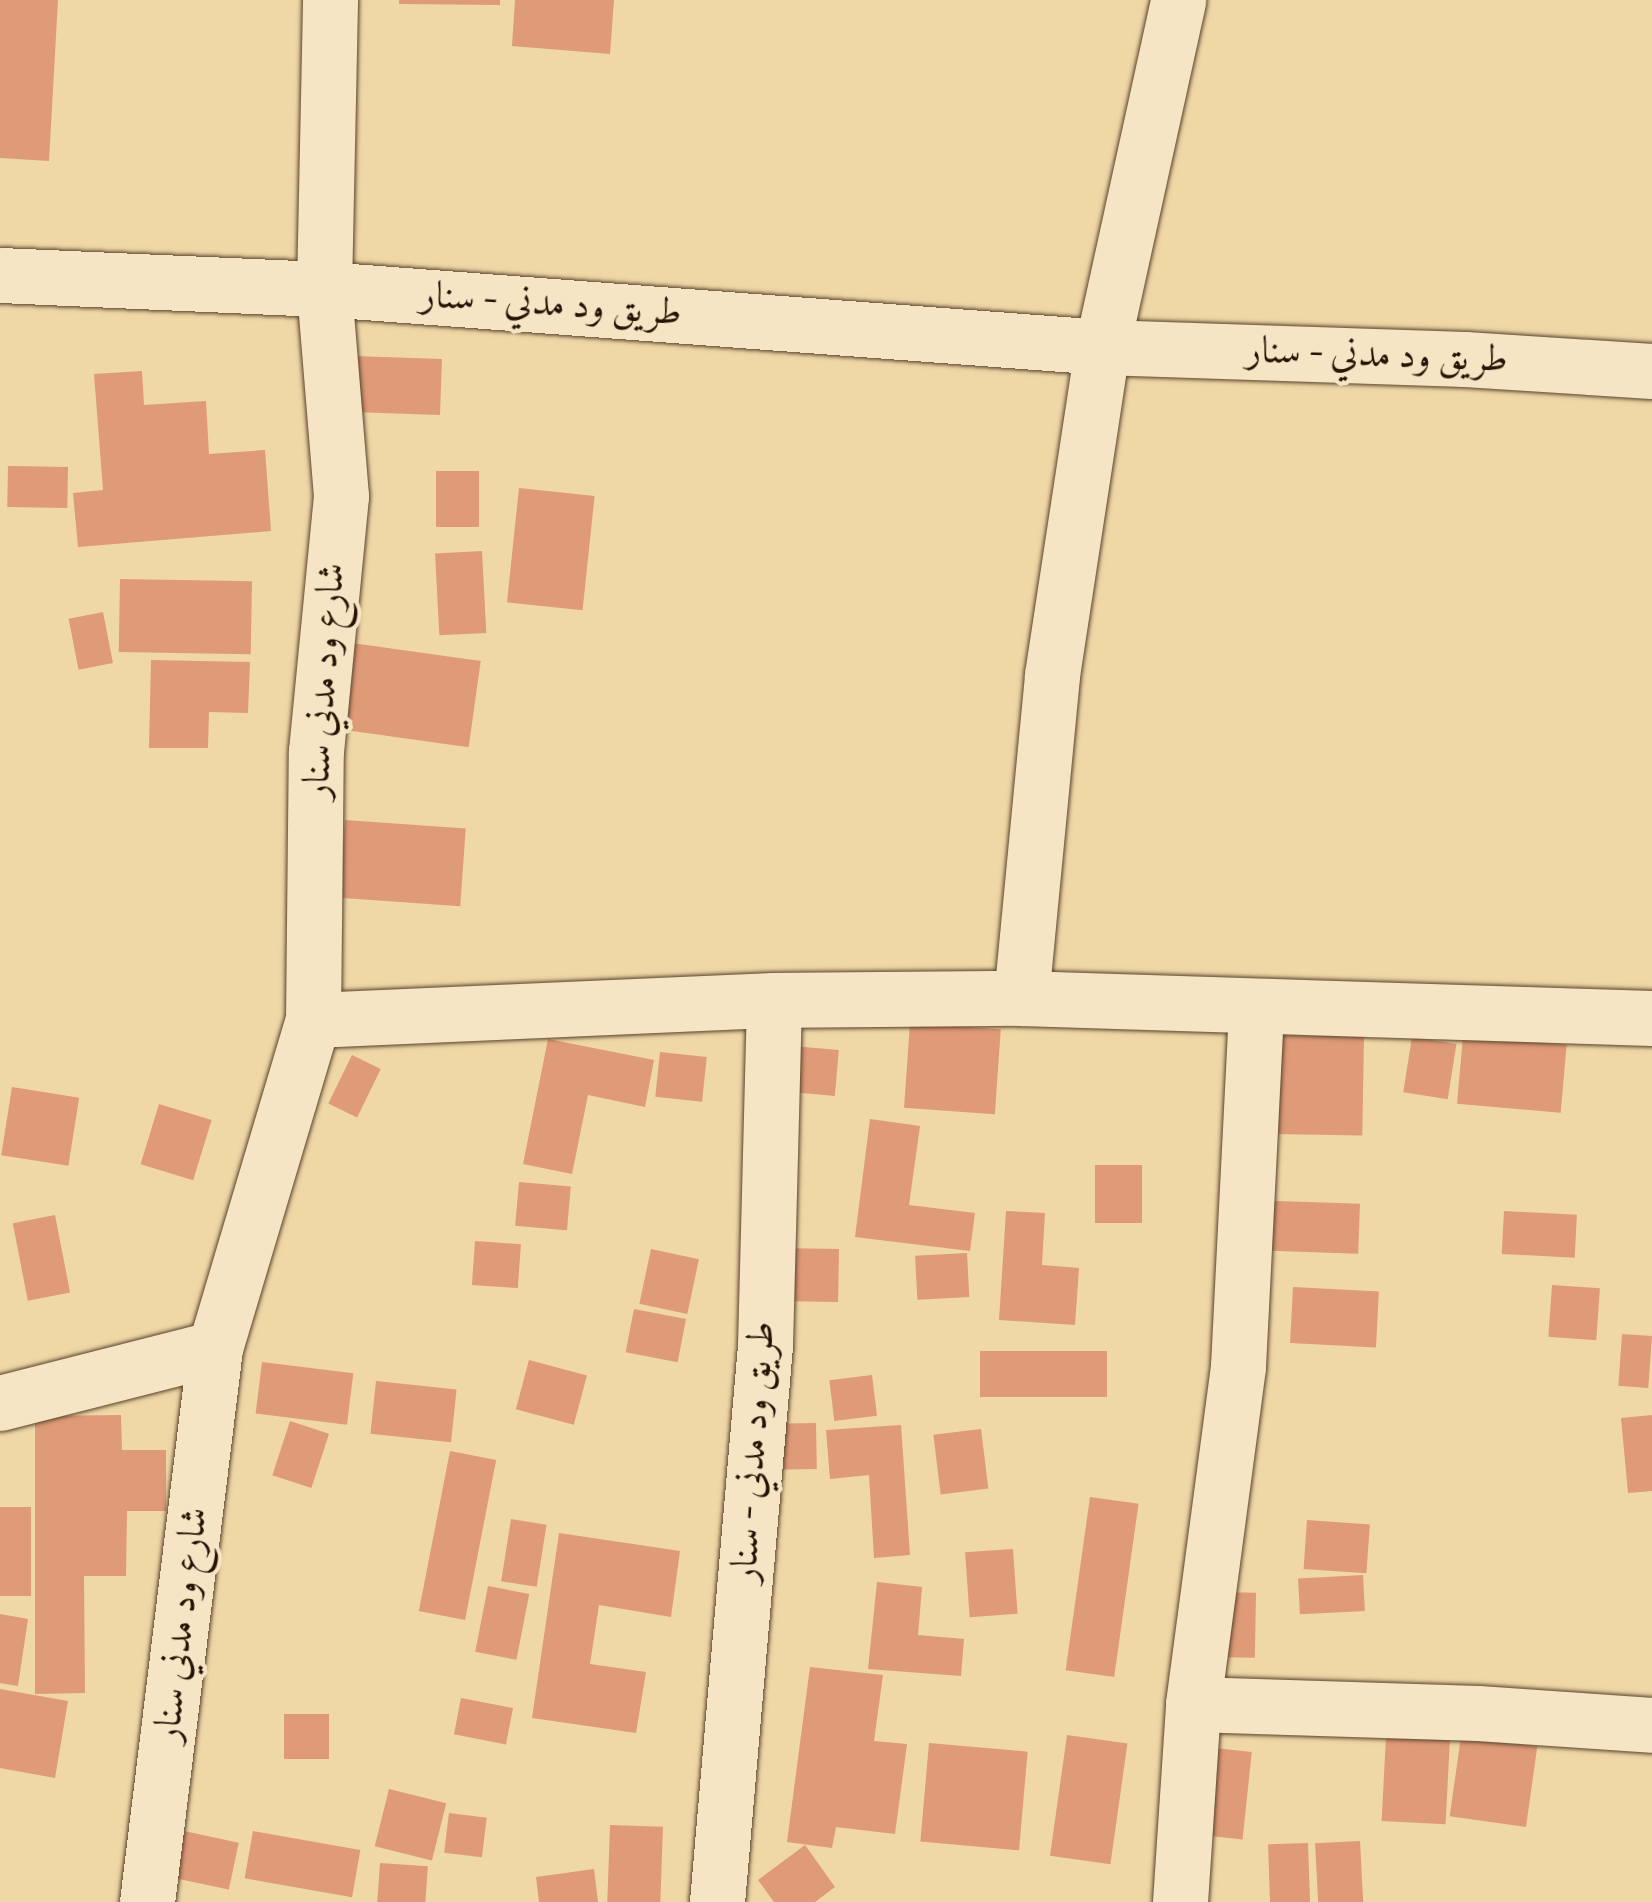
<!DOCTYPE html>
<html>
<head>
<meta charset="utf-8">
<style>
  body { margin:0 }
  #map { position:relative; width:1652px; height:1902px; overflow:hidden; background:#efd7a6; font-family:Vollkorn,Amiri,serif }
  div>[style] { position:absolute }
  .building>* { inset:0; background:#df9a77; transform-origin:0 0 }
  .roads { filter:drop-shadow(0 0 2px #5a432c) drop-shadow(0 0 2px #5a432c) }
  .minor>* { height:55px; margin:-27.5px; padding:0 27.5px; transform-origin:27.5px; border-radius:27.5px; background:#f5e5c5 }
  span { translate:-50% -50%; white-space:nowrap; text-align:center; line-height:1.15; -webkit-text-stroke:8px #f5e5c5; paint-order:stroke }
  .street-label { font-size:38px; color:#281203 }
</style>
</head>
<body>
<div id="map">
  <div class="building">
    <i style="clip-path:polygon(0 0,58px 0,49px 161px,0 158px)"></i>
    <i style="clip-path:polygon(399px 0,500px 0,500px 5px,399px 4px)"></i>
    <i style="clip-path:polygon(515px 0,614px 0,610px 54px,512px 46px)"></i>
    <i style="left:354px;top:356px;width:88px;height:56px;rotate:2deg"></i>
    <i style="clip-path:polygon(142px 371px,144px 405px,206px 401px,209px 454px,265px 450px,271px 531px,78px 547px,73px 493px,103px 490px,94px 374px)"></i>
    <i style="left:8px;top:466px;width:60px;height:41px;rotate:1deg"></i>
    <i style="left:436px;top:471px;width:43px;height:56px"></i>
    <i style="left:519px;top:488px;width:76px;height:115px;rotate:6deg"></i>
    <i style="left:482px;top:551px;width:82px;height:47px;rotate:87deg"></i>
    <i style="left:120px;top:579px;width:132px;height:73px;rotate:1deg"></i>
    <i style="left:103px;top:612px;width:52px;height:35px;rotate:79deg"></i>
    <i style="left:352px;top:643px;width:130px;height:87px;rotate:8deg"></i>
    <i style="clip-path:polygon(151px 660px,250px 662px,248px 713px,209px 712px,208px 748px,149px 748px)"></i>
    <i style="left:345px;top:820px;width:121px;height:78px;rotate:4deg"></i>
    <i style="left:910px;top:1023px;width:91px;height:85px;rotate:4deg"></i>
    <i style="left:1273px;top:1035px;width:91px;height:99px;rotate:1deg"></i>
    <i style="left:1463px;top:1036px;width:104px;height:68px;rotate:5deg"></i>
    <i style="left:1412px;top:1037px;width:45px;height:56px;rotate:9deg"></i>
    <i style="clip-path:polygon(548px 1039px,654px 1060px,645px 1107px,588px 1095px,572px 1174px,523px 1164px)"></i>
    <i style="left:792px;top:1046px;width:47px;height:46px;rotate:5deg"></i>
    <i style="left:660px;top:1052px;width:47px;height:45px;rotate:6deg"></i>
    <i style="left:352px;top:1055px;width:32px;height:54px;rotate:26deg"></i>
    <i style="left:12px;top:1087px;width:68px;height:69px;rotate:9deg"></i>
    <i style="left:159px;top:1104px;width:55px;height:63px;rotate:17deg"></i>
    <i style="clip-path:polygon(870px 1119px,920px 1126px,909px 1205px,975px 1213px,970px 1251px,855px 1237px)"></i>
    <i style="left:1095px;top:1165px;width:47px;height:58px"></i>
    <i style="left:519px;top:1182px;width:52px;height:44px;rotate:5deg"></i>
    <i style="left:1251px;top:1200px;width:109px;height:50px;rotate:2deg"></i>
    <i style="clip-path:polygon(1006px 1211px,1045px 1213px,1042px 1265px,1079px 1268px,1075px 1325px,999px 1320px)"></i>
    <i style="left:1504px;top:1211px;width:73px;height:43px;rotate:3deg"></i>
    <i style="left:55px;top:1215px;width:79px;height:43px;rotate:79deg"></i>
    <i style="left:475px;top:1241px;width:46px;height:44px;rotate:4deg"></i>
    <i style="left:778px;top:1248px;width:61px;height:53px;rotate:1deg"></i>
    <i style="left:651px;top:1249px;width:49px;height:56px;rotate:12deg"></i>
    <i style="left:967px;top:1253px;width:44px;height:52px;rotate:87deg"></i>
    <i style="left:1552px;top:1285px;width:48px;height:52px;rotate:4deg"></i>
    <i style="left:1293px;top:1287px;width:86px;height:56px;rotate:3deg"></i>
    <i style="left:634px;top:1309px;width:53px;height:44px;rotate:11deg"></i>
    <i style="left:1622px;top:1334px;width:30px;height:52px;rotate:4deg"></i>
    <i style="left:1107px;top:1351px;width:46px;height:127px;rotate:90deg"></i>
    <i style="left:529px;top:1360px;width:60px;height:51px;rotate:15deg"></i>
    <i style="left:262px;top:1362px;width:92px;height:52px;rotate:7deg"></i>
    <i style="left:872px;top:1375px;width:41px;height:43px;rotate:83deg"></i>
    <i style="left:376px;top:1381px;width:81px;height:53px;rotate:6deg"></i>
    <i style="clip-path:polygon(121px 1415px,122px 1450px,166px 1450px,166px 1511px,127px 1511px,126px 1576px,84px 1576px,85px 1693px,35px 1694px,35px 1416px)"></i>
    <i style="clip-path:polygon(1652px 1415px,1652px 1491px,1628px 1493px,1621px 1418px)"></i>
    <i style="left:290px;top:1421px;width:41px;height:57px;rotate:18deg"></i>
    <i style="left:816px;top:1423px;width:46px;height:44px;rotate:89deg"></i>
    <i style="clip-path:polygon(901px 1425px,910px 1555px,874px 1558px,869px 1475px,830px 1479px,826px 1430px)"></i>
    <i style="left:981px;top:1429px;width:60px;height:48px;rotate:83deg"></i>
    <i style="left:450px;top:1451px;width:47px;height:163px;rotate:11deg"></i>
    <i style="left:1090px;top:1497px;width:49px;height:175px;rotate:8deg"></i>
    <i style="left:0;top:1507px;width:31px;height:89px"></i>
    <i style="left:511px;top:1519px;width:36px;height:63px;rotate:9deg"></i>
    <i style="left:1307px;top:1520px;width:63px;height:49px;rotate:4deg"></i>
    <i style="clip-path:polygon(559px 1533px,680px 1551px,671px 1617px,599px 1605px,590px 1664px,646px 1672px,636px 1733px,532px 1718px)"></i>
    <i style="left:1013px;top:1549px;width:65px;height:48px;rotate:86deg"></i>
    <i style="left:1363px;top:1575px;width:36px;height:65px;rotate:87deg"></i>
    <i style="clip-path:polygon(877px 1582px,922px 1587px,918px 1635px,964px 1639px,961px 1676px,868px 1669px)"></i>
    <i style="left:488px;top:1586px;width:42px;height:67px;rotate:11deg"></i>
    <i style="left:1214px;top:1592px;width:42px;height:65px;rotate:1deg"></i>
    <i style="clip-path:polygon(0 1614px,28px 1619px,18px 1686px,0 1683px)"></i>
    <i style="clip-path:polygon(810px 1667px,883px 1675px,874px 1741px,907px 1744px,895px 1834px,836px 1827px,832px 1848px,787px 1842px)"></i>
    <i style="clip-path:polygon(0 1689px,68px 1701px,55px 1778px,0 1768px)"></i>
    <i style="left:461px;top:1698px;width:53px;height:37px;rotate:11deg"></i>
    <i style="left:284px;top:1714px;width:45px;height:45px"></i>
    <i style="left:1067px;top:1735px;width:61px;height:122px;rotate:8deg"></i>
    <i style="left:1461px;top:1736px;width:77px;height:81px;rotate:8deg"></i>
    <i style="left:1386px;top:1737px;width:64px;height:84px;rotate:3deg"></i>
    <i style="left:929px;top:1743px;width:99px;height:99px;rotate:5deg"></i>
    <i style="left:1205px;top:1747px;width:47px;height:88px;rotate:6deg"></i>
    <i style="left:389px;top:1789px;width:59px;height:59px;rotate:14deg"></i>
    <i style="left:449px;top:1813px;width:38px;height:40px;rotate:7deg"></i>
    <i style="left:610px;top:1825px;width:53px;height:77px;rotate:2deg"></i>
    <i style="left:184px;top:1831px;width:56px;height:48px;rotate:12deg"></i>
    <i style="left:253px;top:1831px;width:109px;height:48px;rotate:10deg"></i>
    <i style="left:1360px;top:1841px;width:61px;height:45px;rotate:87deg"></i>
    <i style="left:1308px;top:1843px;width:59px;height:40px;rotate:88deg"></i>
    <i style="clip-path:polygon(805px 1845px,835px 1887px,815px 1902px,774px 1902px,758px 1880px)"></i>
    <i style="left:380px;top:1863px;width:48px;height:39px;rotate:4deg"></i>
    <i style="clip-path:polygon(594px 1869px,598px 1902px,539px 1902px,536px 1877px)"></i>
  </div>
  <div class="roads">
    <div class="minor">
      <i style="left:0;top:275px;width:324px;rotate:2.5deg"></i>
      <i style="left:324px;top:289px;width:780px;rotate:4.26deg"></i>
      <i style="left:1102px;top:347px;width:363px;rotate:1.9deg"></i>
      <i style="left:1465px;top:359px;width:187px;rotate:3.7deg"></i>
      <i style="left:1021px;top:998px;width:324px;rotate:-84.5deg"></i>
      <i style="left:1052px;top:675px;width:332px;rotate:-81.3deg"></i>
      <i style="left:1102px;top:347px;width:355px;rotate:-77.6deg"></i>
      <i style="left:313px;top:1020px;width:461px;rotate:-2.5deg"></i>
      <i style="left:774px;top:1000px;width:247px;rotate:-0.5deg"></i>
      <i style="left:1021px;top:998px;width:631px;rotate:1.82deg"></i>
      <i style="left:0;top:1403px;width:222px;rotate:-14.3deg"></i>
      <i style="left:1193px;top:1704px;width:285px;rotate:1.8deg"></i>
      <i style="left:1478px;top:1713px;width:174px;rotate:3.9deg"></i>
      <i style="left:147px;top:1902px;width:558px;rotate:-83deg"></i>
      <i style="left:215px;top:1348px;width:342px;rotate:-73.4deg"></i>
      <i style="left:313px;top:1020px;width:269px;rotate:-89.4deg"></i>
      <i style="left:316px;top:751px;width:256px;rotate:-84.4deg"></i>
      <i style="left:341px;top:496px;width:208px;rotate:-94.7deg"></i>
      <i style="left:324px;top:289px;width:289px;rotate:-88.8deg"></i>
      <i style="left:717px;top:1902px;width:559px;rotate:-85.07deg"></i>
      <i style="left:765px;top:1345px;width:345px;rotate:-88.5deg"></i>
      <i style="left:1180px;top:1902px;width:198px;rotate:-86.2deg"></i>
      <i style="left:1193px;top:1704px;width:341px;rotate:-82.4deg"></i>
      <i style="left:1238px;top:1366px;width:360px;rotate:-87.1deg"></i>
    </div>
  </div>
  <div class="street-label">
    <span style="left:551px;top:306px;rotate:4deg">طريق ود مدني - سنار</span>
    <span style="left:1377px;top:357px;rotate:2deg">طريق ود مدني - سنار</span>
    <span style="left:326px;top:681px;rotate:-86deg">شارع ود مدني سنار</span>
    <span style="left:755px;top:1452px;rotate:-86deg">طريق ود مدني - سنار</span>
    <span style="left:183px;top:1625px;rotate:-83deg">شارع ود مدني سنار</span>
  </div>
</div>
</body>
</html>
